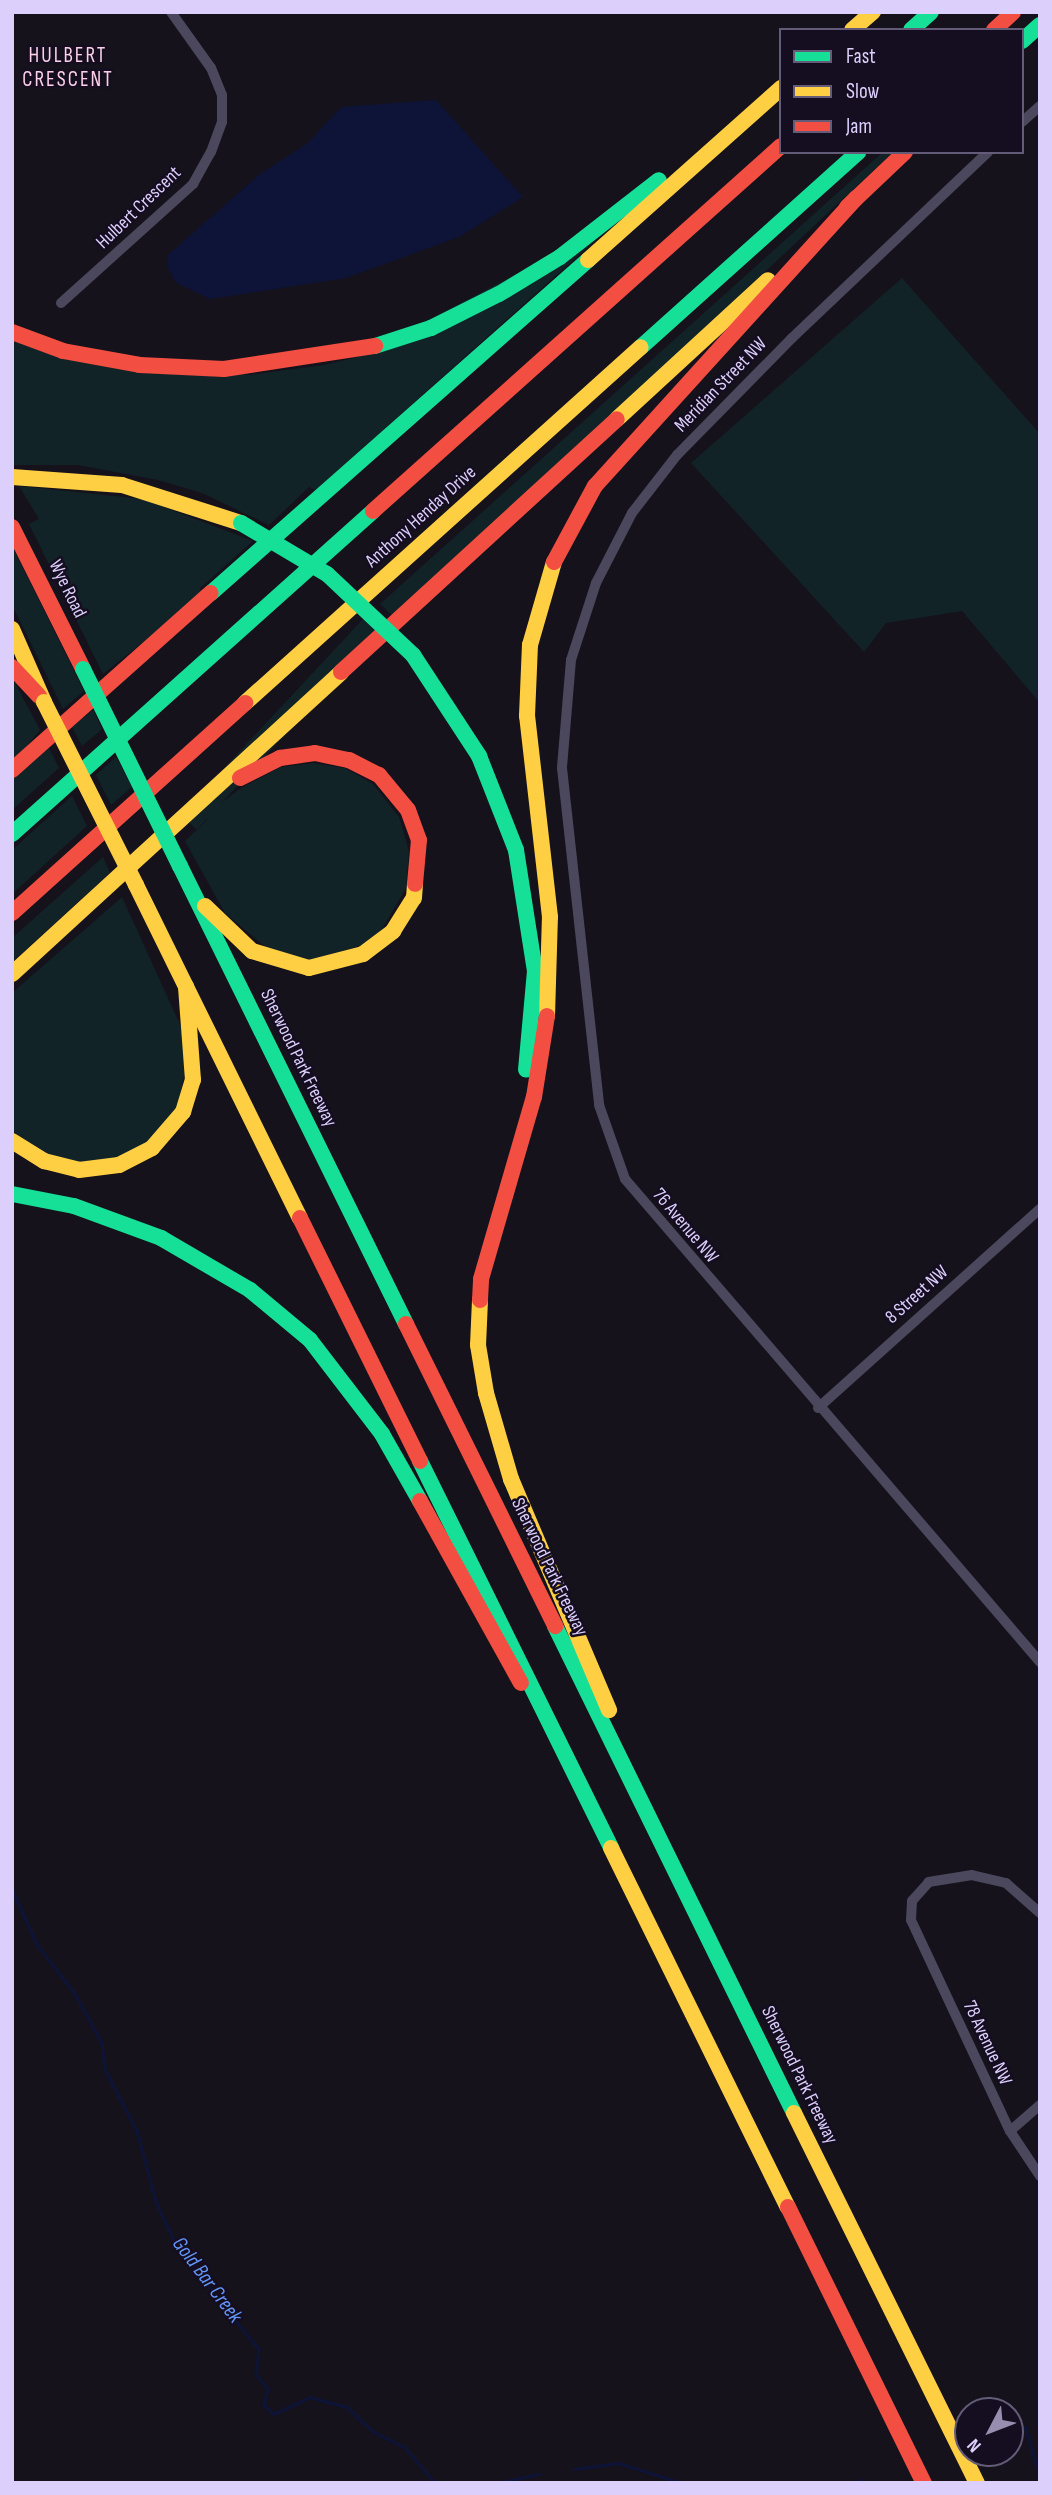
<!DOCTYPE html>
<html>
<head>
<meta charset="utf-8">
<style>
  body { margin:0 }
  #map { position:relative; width:1052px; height:2495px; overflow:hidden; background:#15121c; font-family:"Sofia Sans Condensed",sans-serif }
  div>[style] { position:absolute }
  .green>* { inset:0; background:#122327; transform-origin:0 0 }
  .water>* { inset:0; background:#0d1438 }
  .stream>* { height:2.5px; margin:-1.25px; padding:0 1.25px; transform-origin:1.25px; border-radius:1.25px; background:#0d1438 }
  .street>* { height:10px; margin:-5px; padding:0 5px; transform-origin:5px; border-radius:5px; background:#4b475c }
  .fast>* { height:16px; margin:-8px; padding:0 8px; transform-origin:8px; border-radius:8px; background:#16e098 }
  .slow>* { height:16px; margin:-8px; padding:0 8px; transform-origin:8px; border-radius:8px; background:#ffcf43 }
  .jam>* { height:16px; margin:-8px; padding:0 8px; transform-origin:8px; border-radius:8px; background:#f24e42 }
  .fast-bridge>* { height:16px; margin:-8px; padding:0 8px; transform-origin:8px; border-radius:8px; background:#16e098 }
  .slow-bridge>* { height:16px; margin:-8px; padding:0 8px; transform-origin:8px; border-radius:8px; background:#ffcf43 }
  span { translate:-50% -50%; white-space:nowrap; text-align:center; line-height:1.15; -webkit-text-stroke:5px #140e20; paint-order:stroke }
  .street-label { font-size:19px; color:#ddcffc }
  .neighbourhood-label { font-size:21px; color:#fdd1e5; letter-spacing:2px }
  .water-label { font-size:21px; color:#6396f7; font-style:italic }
  .frame { position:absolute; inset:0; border:14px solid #ddcffc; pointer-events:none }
  .legend { position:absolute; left:779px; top:28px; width:245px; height:126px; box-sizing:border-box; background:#140e20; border:2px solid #645b78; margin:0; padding:9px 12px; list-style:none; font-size:21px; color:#ddcffc }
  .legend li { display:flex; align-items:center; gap:14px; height:35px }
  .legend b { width:35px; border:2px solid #645b78 }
  .north { position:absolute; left:954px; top:2397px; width:70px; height:70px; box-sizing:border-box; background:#140e20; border:2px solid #645b78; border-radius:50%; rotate:228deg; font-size:19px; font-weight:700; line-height:28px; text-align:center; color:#ddcffc }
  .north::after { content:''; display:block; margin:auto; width:24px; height:32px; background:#978dae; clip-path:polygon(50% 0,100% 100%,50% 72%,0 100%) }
</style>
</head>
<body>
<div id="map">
  <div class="green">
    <i style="clip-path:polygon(883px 152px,893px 152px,395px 618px,380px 604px)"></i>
    <i style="clip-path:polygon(617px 221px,316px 490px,309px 487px,269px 525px,202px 493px,158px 480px,78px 465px,12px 465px,12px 339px,249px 375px,324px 365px,358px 357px)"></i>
    <i style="clip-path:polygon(902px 278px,1040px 434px,1040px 703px,962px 611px,886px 623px,864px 652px,691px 463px)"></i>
    <i style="clip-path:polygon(19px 486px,143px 499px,253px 541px,200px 588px,203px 594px,103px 674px,29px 524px,39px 519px)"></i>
    <i style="clip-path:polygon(12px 546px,84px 691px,63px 709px,12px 605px)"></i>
    <i style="left:364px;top:618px;width:22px;height:269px;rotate:43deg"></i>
    <i style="clip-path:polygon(12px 677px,40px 730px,12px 764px)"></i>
    <i style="clip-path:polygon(93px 710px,102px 729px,82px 746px,72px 727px)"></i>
    <i style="clip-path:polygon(49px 748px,59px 768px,12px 810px,12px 779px)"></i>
    <i style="clip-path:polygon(116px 757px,132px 787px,111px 805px,96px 775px)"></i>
    <i style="clip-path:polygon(313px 763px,345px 768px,373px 784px,399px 817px,409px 851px,406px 888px,381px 931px,363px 945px,308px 961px,269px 950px,225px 913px,185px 841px,207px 820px,204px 816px,241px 788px,281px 767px)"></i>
    <i style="clip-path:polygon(72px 796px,87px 826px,12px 894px,12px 850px)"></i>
    <i style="clip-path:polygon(103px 857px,110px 873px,12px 962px,12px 938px)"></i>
    <i style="clip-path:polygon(122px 897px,182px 1029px,186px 1067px,178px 1105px,159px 1133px,132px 1153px,90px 1164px,56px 1160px,12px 1131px,12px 993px)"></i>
  </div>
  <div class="water">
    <i style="clip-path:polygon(436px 100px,523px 197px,459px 237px,346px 278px,210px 299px,175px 282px,167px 265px,168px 255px,260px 174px,308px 143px,341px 107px)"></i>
  </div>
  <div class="stream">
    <i style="left:12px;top:1889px;width:60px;rotate:65.6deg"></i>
    <i style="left:37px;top:1944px;width:64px;rotate:52.6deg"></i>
    <i style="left:76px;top:1995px;width:55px;rotate:61.6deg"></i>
    <i style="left:102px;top:2043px;width:26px;rotate:83deg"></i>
    <i style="left:105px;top:2069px;width:70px;rotate:62.7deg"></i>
    <i style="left:137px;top:2131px;width:76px;rotate:74.7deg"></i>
    <i style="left:157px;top:2204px;width:51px;rotate:64.4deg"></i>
    <i style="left:179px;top:2250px;width:127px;rotate:51.1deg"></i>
    <i style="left:259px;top:2349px;width:25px;rotate:97deg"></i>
    <i style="left:256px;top:2374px;width:19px;rotate:51deg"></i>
    <i style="left:268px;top:2389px;width:16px;rotate:104deg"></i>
    <i style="left:264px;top:2405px;width:13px;rotate:42deg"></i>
    <i style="left:274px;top:2414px;width:40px;rotate:-25deg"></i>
    <i style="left:310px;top:2397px;width:38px;rotate:15deg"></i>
    <i style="left:347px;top:2407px;width:37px;rotate:43deg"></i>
    <i style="left:374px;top:2432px;width:34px;rotate:26deg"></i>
    <i style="left:405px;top:2447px;width:47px;rotate:50.2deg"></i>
    <i style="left:1011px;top:2432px;width:15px;rotate:-20deg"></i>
    <i style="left:1025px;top:2427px;width:51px;rotate:73deg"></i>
    <i style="left:574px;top:2469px;width:45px;rotate:-7.6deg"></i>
    <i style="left:619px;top:2463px;width:66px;rotate:17.6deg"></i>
    <i style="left:497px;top:2483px;width:43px;rotate:-12.1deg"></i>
    <i style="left:855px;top:2483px;width:8px;rotate:-23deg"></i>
  </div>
  <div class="street">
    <i style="left:1022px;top:122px;width:24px;rotate:-42deg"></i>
    <i style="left:988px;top:152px;width:270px;rotate:136.5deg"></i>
    <i style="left:792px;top:338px;width:164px;rotate:134.5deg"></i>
    <i style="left:677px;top:455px;width:73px;rotate:127.8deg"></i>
    <i style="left:632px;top:513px;width:79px;rotate:117.2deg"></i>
    <i style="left:596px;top:583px;width:81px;rotate:108deg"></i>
    <i style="left:571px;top:660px;width:108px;rotate:94.8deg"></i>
    <i style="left:562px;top:768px;width:339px;rotate:83.7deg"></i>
    <i style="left:599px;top:1105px;width:78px;rotate:70.6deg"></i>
    <i style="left:625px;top:1179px;width:637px;rotate:49.33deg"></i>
    <i style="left:61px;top:303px;width:178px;rotate:-42deg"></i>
    <i style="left:193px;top:184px;width:37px;rotate:-61deg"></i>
    <i style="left:211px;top:152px;width:32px;rotate:-70deg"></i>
    <i style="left:222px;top:122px;width:27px;rotate:-90deg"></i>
    <i style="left:222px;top:95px;width:29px;rotate:-112deg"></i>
    <i style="left:211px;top:68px;width:69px;rotate:-125.5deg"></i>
    <i style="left:818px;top:1408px;width:298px;rotate:-41.9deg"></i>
    <i style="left:1040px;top:1913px;width:45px;rotate:-138.6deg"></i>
    <i style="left:1006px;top:1883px;width:35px;rotate:-167deg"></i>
    <i style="left:972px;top:1875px;width:44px;rotate:170.8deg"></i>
    <i style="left:929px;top:1882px;width:25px;rotate:132deg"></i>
    <i style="left:912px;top:1901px;width:19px;rotate:93deg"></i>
    <i style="left:911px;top:1920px;width:233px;rotate:64.9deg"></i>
    <i style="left:1010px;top:2131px;width:54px;rotate:56.3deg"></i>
    <i style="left:1010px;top:2131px;width:40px;rotate:-41deg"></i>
  </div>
  <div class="fast">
    <i style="left:911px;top:30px;width:27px;rotate:-42deg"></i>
    <i style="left:1022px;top:41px;width:24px;rotate:-42deg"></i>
    <i style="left:375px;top:346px;width:59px;rotate:-17.8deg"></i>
    <i style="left:431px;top:328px;width:76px;rotate:-26.6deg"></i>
    <i style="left:499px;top:294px;width:71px;rotate:-31.2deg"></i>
    <i style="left:560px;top:257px;width:125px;rotate:-37.9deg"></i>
    <i style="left:641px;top:347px;width:292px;rotate:-41.9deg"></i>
    <i style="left:211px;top:593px;width:503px;rotate:-41.45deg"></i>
    <i style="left:413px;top:655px;width:121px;rotate:56.8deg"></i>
    <i style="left:479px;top:756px;width:101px;rotate:68.5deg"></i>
    <i style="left:516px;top:850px;width:122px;rotate:81.1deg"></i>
    <i style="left:535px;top:971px;width:99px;rotate:95.2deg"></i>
    <i style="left:12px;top:834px;width:484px;rotate:-41.8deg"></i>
    <i style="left:180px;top:866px;width:511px;rotate:63.74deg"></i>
    <i style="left:12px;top:1194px;width:63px;rotate:11deg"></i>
    <i style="left:74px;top:1206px;width:93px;rotate:20.2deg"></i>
    <i style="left:161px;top:1238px;width:103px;rotate:30.3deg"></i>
    <i style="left:250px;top:1290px;width:78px;rotate:39.8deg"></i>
    <i style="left:310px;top:1340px;width:118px;rotate:52.5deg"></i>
    <i style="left:382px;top:1434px;width:77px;rotate:60.4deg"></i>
    <i style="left:420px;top:1461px;width:432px;rotate:63.7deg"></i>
    <i style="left:555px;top:1626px;width:542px;rotate:63.86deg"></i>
  </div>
  <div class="slow">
    <i style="left:852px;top:30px;width:28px;rotate:-41deg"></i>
    <i style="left:588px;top:260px;width:259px;rotate:-41.7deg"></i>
    <i style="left:617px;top:419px;width:205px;rotate:-42.6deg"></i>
    <i style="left:12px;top:477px;width:110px;rotate:4.2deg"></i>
    <i style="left:122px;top:485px;width:125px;rotate:17.7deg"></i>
    <i style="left:12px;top:629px;width:80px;rotate:66.3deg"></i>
    <i style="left:245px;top:703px;width:532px;rotate:-41.96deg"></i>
    <i style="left:136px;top:885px;width:371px;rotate:63.8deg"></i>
    <i style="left:205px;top:906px;width:65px;rotate:43.8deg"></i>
    <i style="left:252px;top:951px;width:59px;rotate:16.6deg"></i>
    <i style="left:309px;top:968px;width:56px;rotate:-14.5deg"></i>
    <i style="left:363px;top:954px;width:38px;rotate:-37deg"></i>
    <i style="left:393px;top:931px;width:39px;rotate:-58deg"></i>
    <i style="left:414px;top:898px;width:14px;rotate:-86deg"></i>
    <i style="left:12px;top:974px;width:447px;rotate:-42.5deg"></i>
    <i style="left:547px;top:1016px;width:99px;rotate:-88.3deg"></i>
    <i style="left:550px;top:917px;width:202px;rotate:-96.5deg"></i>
    <i style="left:527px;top:716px;width:71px;rotate:-87.6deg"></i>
    <i style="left:530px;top:645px;width:86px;rotate:-73.9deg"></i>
    <i style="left:12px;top:1141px;width:38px;rotate:32deg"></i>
    <i style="left:44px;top:1161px;width:36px;rotate:14deg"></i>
    <i style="left:79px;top:1170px;width:40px;rotate:-7.1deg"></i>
    <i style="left:119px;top:1165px;width:37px;rotate:-27deg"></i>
    <i style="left:152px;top:1148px;width:48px;rotate:-49.3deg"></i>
    <i style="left:183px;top:1112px;width:34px;rotate:-73deg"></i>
    <i style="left:193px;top:1080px;width:94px;rotate:-94.3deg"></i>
    <i style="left:480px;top:1300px;width:45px;rotate:92.5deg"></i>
    <i style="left:478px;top:1345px;width:49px;rotate:80.5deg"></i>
    <i style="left:486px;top:1393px;width:90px;rotate:73.8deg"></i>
    <i style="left:511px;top:1479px;width:251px;rotate:67deg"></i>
    <i style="left:611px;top:1848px;width:400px;rotate:63.8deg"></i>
    <i style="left:794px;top:2113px;width:413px;rotate:63.7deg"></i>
  </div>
  <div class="jam">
    <i style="left:994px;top:30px;width:26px;rotate:-43deg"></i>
    <i style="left:847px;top:207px;width:80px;rotate:-43.5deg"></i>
    <i style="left:12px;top:332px;width:54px;rotate:20.4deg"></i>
    <i style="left:63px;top:351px;width:78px;rotate:10.3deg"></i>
    <i style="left:140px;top:365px;width:84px;rotate:2.7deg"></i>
    <i style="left:224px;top:369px;width:153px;rotate:-8.7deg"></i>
    <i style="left:373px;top:511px;width:547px;rotate:-41.82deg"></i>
    <i style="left:12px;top:527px;width:159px;rotate:63.4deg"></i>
    <i style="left:554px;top:562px;width:86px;rotate:-61.7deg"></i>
    <i style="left:595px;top:486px;width:389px;rotate:-47.8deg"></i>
    <i style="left:12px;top:667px;width:40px;rotate:47deg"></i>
    <i style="left:341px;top:672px;width:374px;rotate:-42.5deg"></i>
    <i style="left:12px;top:770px;width:266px;rotate:-41.7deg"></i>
    <i style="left:240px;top:778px;width:45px;rotate:-26.6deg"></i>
    <i style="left:280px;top:758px;width:35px;rotate:-8deg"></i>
    <i style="left:315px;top:753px;width:35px;rotate:12deg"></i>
    <i style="left:349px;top:760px;width:34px;rotate:27deg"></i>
    <i style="left:379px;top:775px;width:45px;rotate:50.4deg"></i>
    <i style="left:408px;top:810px;width:32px;rotate:70deg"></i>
    <i style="left:419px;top:840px;width:44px;rotate:95.2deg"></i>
    <i style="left:12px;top:913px;width:314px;rotate:-42deg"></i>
    <i style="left:300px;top:1218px;width:271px;rotate:63.7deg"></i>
    <i style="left:480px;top:1300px;width:21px;rotate:-87deg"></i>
    <i style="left:481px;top:1279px;width:190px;rotate:-73.8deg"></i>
    <i style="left:534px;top:1097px;width:82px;rotate:-80.9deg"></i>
    <i style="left:406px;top:1324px;width:337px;rotate:63.7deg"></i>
    <i style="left:420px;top:1501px;width:208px;rotate:61deg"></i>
    <i style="left:788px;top:2207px;width:308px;rotate:63.8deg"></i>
  </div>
  <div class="fast-bridge">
    <i style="left:241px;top:523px;width:100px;rotate:30.7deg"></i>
    <i style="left:327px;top:574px;width:118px;rotate:43.3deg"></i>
    <i style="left:83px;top:669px;width:220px;rotate:63.8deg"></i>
  </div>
  <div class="slow-bridge">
    <i style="left:44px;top:702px;width:205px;rotate:63.3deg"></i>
  </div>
  <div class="street-label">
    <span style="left:139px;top:208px;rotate:-44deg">Hulbert Crescent</span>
    <span style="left:721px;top:385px;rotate:-46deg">Meridian Street NW</span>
    <span style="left:421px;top:517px;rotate:-42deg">Anthony Henday Drive</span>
    <span style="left:67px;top:589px;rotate:64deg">Wye Road</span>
    <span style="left:298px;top:1058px;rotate:64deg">Sherwood Park Freeway</span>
    <span style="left:685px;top:1226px;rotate:50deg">76 Avenue NW</span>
    <span style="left:917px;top:1295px;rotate:-42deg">8 Street NW</span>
    <span style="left:549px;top:1567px;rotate:64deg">Sherwood Park Freeway</span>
    <span style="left:987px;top:2043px;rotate:65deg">78 Avenue NW</span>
    <span style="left:799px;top:2075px;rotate:64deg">Sherwood Park Freeway</span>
  </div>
  <div class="neighbourhood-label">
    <span style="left:68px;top:68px">HULBERT<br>CRESCENT</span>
  </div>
  <div class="water-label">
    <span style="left:207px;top:2280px;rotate:53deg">Gold Bar Creek</span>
  </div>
  <div class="frame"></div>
  <ul class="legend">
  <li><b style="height:9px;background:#16e098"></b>Fast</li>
  <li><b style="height:9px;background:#ffcf43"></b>Slow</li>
  <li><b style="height:9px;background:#f24e42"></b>Jam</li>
  </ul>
  <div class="north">N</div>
</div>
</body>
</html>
